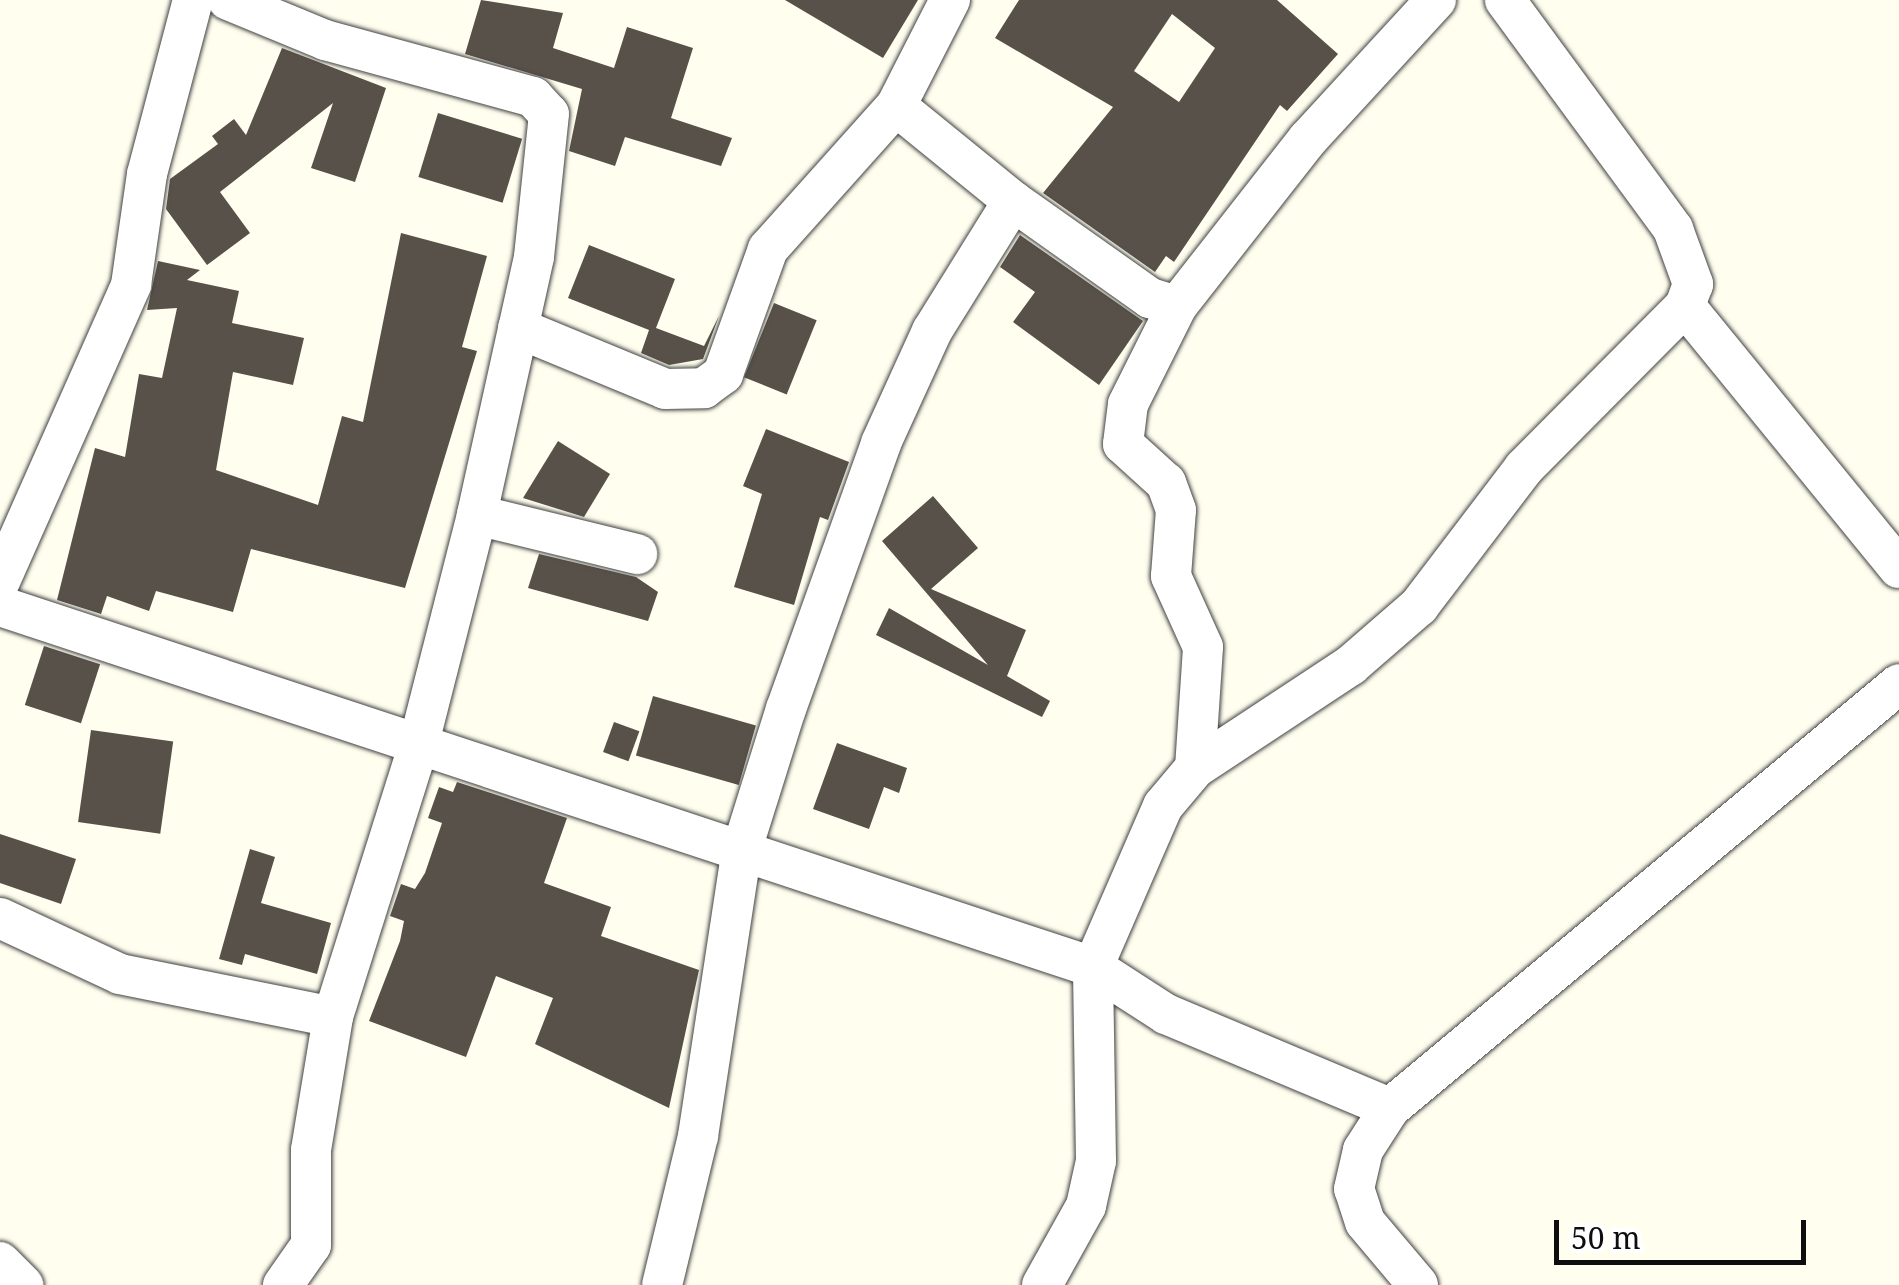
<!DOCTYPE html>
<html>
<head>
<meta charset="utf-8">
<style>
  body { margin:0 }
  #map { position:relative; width:1899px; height:1285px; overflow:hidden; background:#fffeef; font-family:"Noto Serif",serif }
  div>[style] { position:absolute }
  .building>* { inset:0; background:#585149; transform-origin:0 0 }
  .roads { filter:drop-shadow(0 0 2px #414141) drop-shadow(0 0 2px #414141) }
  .street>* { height:40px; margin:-20px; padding:0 20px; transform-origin:20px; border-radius:20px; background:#fff }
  span { translate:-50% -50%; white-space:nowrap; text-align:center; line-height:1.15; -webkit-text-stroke:10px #fff; paint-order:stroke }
  .scale { position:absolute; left:1554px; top:1220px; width:252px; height:45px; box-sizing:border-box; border:5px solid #0e0e0e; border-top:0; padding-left:12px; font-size:30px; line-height:35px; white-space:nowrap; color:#0e0e0e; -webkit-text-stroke:8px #fff; paint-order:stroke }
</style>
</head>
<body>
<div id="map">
  <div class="building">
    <i style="clip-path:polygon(481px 0,563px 13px,553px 48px,614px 68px,627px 27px,693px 48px,671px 118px,732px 138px,721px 166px,625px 137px,615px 166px,569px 151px,582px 89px,465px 54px)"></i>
    <i style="clip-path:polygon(785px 0,918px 0,883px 58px)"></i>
    <i style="clip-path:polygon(evenodd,1019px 0,1277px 0,1338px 54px,1287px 111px,1280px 105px,1174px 262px,1166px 256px,1155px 272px,1043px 193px,1113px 107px,995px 38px,1019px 0,1172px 14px,1215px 48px,1179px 102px,1134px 71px,1172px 14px)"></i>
    <i style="clip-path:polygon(282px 48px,386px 88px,355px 182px,311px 168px,333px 103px,220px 192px,250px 233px,207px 265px,166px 209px,170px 179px,218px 144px,212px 136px,234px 119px,246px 135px)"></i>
    <i style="left:438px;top:113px;width:88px;height:67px;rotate:17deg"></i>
    <i style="clip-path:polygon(401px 233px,487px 256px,462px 347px,477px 351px,405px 588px,251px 549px,233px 612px,156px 591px,149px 611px,107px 596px,101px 614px,57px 600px,95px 448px,125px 457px,139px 374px,162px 378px,177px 308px,147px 310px,158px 261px,200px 270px,187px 280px,239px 291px,232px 323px,304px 338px,293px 385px,233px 372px,216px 470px,318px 505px,342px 416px,363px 422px)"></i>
    <i style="clip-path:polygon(1020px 235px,1143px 321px,1099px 385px,1013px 322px,1035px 292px,1000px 267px)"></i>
    <i style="clip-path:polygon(589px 245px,675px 279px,656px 328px,704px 346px,719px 316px,703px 359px,669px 365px,641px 353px,649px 330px,568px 298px)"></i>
    <i style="left:774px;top:303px;width:46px;height:80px;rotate:22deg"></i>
    <i style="clip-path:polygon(766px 429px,849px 462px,828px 520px,820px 517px,794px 605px,734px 587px,762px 494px,743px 486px)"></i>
    <i style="clip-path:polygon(558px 441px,610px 474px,584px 517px,523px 498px)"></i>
    <i style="clip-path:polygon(933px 496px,978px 548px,931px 589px,1026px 630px,1007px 676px,1050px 701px,1042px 717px,876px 635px,889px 608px,988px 665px,882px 541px)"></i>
    <i style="clip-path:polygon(539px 554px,636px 577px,658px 592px,648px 621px,528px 588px)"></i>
    <i style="left:44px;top:646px;width:59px;height:62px;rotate:18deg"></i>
    <i style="left:653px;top:696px;width:107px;height:62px;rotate:16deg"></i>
    <i style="left:614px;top:722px;width:27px;height:32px;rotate:20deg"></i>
    <i style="left:91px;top:730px;width:83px;height:93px;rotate:8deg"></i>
    <i style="clip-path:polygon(837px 743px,907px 768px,899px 793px,884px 787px,869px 829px,813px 809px)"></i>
    <i style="clip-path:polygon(457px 782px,567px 818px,544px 883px,611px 907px,601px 936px,699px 970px,669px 1108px,535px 1044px,553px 998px,496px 976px,466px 1057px,369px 1021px,400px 941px,404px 921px,390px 916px,401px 884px,415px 889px,425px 873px,442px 823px,428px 818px,439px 787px,453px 792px)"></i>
    <i style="clip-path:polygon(0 834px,76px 859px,61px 904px,0 883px)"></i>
    <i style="clip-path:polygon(250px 849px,275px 857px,261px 903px,331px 923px,317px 974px,245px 954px,242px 965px,219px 959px)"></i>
  </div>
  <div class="roads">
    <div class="street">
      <i style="left:228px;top:0;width:105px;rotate:22.4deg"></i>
      <i style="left:325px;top:40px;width:216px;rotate:15.3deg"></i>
      <i style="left:533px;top:97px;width:23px;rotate:47deg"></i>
      <i style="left:549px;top:114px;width:144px;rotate:96deg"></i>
      <i style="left:534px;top:257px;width:264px;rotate:102.5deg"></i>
      <i style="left:477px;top:515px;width:239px;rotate:104.3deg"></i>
      <i style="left:418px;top:747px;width:283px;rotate:107.5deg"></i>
      <i style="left:333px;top:1017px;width:135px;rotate:99.4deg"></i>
      <i style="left:311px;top:1150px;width:95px;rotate:90deg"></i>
      <i style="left:311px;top:1245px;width:49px;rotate:125deg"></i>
      <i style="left:950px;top:0;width:119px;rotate:117deg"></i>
      <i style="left:896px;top:106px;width:151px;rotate:39.1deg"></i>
      <i style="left:1013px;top:201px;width:168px;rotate:35.3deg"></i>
      <i style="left:1150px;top:298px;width:28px;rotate:17deg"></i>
      <i style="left:1505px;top:0;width:284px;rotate:53.7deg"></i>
      <i style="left:1673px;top:229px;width:59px;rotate:70deg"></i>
      <i style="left:1693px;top:284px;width:23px;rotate:110deg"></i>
      <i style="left:1685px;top:306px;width:338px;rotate:50.8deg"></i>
      <i style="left:518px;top:328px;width:159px;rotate:22.5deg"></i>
      <i style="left:665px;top:389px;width:39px;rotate:-1deg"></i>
      <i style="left:704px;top:388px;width:24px;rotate:-36deg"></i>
      <i style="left:723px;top:374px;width:133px;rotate:-70.2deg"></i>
      <i style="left:768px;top:249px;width:192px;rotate:-48.2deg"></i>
      <i style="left:477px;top:515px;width:165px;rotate:13.7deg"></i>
      <i style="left:0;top:581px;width:324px;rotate:-66.1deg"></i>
      <i style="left:131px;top:285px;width:112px;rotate:-81.8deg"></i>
      <i style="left:147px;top:174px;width:180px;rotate:-75.2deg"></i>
      <i style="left:0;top:606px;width:1151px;rotate:18.28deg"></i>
      <i style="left:1093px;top:967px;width:87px;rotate:32.8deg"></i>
      <i style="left:1166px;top:1014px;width:243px;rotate:22.8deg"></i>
      <i style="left:1195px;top:768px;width:121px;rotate:-86.2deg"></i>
      <i style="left:1203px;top:647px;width:78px;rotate:-114.3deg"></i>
      <i style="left:1171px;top:576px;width:66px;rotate:-85.7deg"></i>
      <i style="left:1176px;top:510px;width:29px;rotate:-110deg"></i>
      <i style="left:1166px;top:483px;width:58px;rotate:-137.8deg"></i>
      <i style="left:1123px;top:444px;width:40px;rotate:-82.9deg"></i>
      <i style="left:1128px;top:404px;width:110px;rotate:-63.4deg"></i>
      <i style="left:1177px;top:306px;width:212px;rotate:-51.9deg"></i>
      <i style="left:1308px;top:139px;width:189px;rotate:-47.4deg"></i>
      <i style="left:0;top:918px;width:132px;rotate:25deg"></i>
      <i style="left:120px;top:974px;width:217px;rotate:11.4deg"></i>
      <i style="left:0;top:1262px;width:33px;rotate:45deg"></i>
      <i style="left:662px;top:1285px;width:153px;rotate:-76.4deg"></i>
      <i style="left:698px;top:1136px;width:290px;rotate:-81.3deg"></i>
      <i style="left:742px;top:849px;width:147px;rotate:-72.6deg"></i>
      <i style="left:786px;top:709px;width:282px;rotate:-70.3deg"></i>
      <i style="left:881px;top:443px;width:123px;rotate:-65.5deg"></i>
      <i style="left:932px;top:331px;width:153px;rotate:-58.1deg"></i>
      <i style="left:1042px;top:1285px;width:90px;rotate:-60.9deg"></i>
      <i style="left:1086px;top:1206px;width:46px;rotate:-77.5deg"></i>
      <i style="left:1096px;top:1161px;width:194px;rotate:-90.9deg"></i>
      <i style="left:1093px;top:967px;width:176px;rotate:-66.5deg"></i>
      <i style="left:1163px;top:806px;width:50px;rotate:-49.9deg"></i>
      <i style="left:1195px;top:768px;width:187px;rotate:-33.4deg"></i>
      <i style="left:1351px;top:665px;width:90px;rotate:-40.9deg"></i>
      <i style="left:1419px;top:606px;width:173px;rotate:-52.7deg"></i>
      <i style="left:1524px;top:468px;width:228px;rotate:-45.2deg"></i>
      <i style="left:1418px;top:1285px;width:82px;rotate:-130.1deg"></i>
      <i style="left:1365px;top:1222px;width:35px;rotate:-108deg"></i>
      <i style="left:1354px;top:1189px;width:40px;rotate:-77deg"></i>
      <i style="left:1363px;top:1150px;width:50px;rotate:-57.3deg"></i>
      <i style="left:1390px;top:1108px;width:662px;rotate:-39.79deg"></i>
    </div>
  </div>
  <div class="scale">50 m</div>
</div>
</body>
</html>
